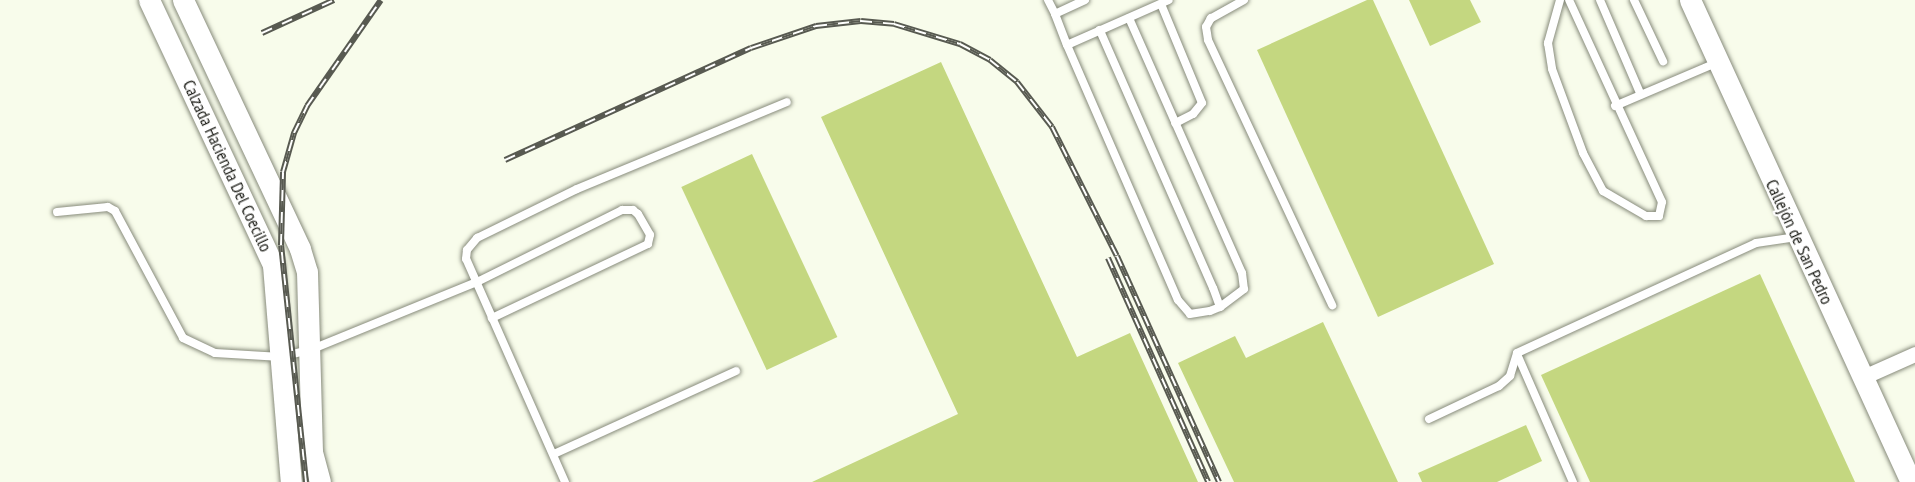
<!DOCTYPE html>
<html>
<head>
<meta charset="utf-8">
<style>
  body { margin:0 }
  #map { position:relative; width:1915px; height:482px; overflow:hidden; background:#f8fceb; font-family:"PT Sans Narrow",sans-serif }
  div>[style] { position:absolute }
  .building>* { inset:0; background:#c4d780; transform-origin:0 0 }
  .roads { filter:drop-shadow(0 0 2px #878b7b) drop-shadow(0 0 2px #878b7b) }
  .lane>* { height:8px; margin:-4px; padding:0 4px; transform-origin:4px; border-radius:4px; background:#fff }
  .street>* { height:15px; margin:-7.5px; padding:0 7.5px; transform-origin:7.5px; border-radius:7.5px; background:#fff }
  .secondary>* { height:21px; margin:-10.5px; padding:0 10.5px; transform-origin:10.5px; border-radius:10.5px; background:#fff }
  .rail>* { height:6px; margin-top:-3px; transform-origin:0; background:repeating-linear-gradient(90deg,#fff 0 11px,#585a51 0 22px); box-sizing:border-box; border-block:2px solid #585a51 }
  span { translate:-50% -50%; white-space:nowrap; text-align:center; line-height:1.15; -webkit-text-stroke:4.5px #fff; paint-order:stroke }
  .street-label { font-size:18px; color:#1e1f19 }
</style>
</head>
<body>
<div id="map">
  <div class="building">
    <i style="clip-path:polygon(1367px 0,1373px 0,1494px 264px,1378px 317px,1257px 50px)"></i>
    <i style="clip-path:polygon(1409px 0,1470px 0,1481px 22px,1430px 46px)"></i>
    <i style="clip-path:polygon(941px 62px,1077px 357px,1130px 333px,1198px 482px,812px 482px,958px 414px,821px 117px)"></i>
    <i style="left:752px;top:154px;width:202px;height:78px;rotate:65deg"></i>
    <i style="clip-path:polygon(1760px 274px,1855px 482px,1590px 482px,1541px 375px)"></i>
    <i style="clip-path:polygon(1323px 322px,1398px 482px,1234px 482px,1178px 363px,1235px 336px,1246px 358px)"></i>
    <i style="clip-path:polygon(1526px 425px,1542px 461px,1497px 482px,1422px 482px,1418px 473px)"></i>
  </div>
  <div class="roads">
    <div class="lane">
      <i style="left:1048px;top:0;width:16px;rotate:63deg"></i>
      <i style="left:1085px;top:0;width:33px;rotate:155deg"></i>
      <i style="left:1055px;top:14px;width:33px;rotate:69deg"></i>
      <i style="left:1067px;top:45px;width:278px;rotate:66.5deg"></i>
      <i style="left:1178px;top:300px;width:18px;rotate:49deg"></i>
      <i style="left:1190px;top:314px;width:20px;rotate:-9deg"></i>
      <i style="left:1210px;top:311px;width:11px;rotate:-22deg"></i>
      <i style="left:1220px;top:307px;width:20px;rotate:-110deg"></i>
      <i style="left:1213px;top:288px;width:282px;rotate:-113.7deg"></i>
      <i style="left:1244px;top:0;width:38px;rotate:151deg"></i>
      <i style="left:1211px;top:18px;width:10px;rotate:119deg"></i>
      <i style="left:1206px;top:27px;width:13px;rotate:81deg"></i>
      <i style="left:1208px;top:40px;width:293px;rotate:64.9deg"></i>
      <i style="left:1560px;top:0;width:45px;rotate:105.6deg"></i>
      <i style="left:1548px;top:43px;width:26px;rotate:81deg"></i>
      <i style="left:1552px;top:69px;width:90px;rotate:69.7deg"></i>
      <i style="left:1583px;top:153px;width:43px;rotate:62.2deg"></i>
      <i style="left:1603px;top:191px;width:50px;rotate:30.2deg"></i>
      <i style="left:1646px;top:216px;width:13px"></i>
      <i style="left:1659px;top:216px;width:14px;rotate:-78deg"></i>
      <i style="left:1662px;top:202px;width:222px;rotate:-114.7deg"></i>
      <i style="left:1600px;top:0;width:103px;rotate:66.7deg"></i>
      <i style="left:1634px;top:0;width:68px;rotate:64.6deg"></i>
      <i style="left:1161px;top:4px;width:107px;rotate:67.5deg"></i>
      <i style="left:1202px;top:103px;width:14px;rotate:129deg"></i>
      <i style="left:1193px;top:114px;width:20px;rotate:153deg"></i>
      <i style="left:1129px;top:18px;width:279px;rotate:66.1deg"></i>
      <i style="left:1242px;top:273px;width:16px;rotate:83deg"></i>
      <i style="left:1244px;top:289px;width:30px;rotate:143deg"></i>
      <i style="left:1067px;top:45px;width:111px;rotate:-23.8deg"></i>
      <i style="left:1615px;top:106px;width:110px;rotate:-23.1deg"></i>
      <i style="left:57px;top:212px;width:51px;rotate:-5.6deg"></i>
      <i style="left:108px;top:207px;width:8px;rotate:30deg"></i>
      <i style="left:115px;top:211px;width:144px;rotate:61.8deg"></i>
      <i style="left:183px;top:338px;width:35px;rotate:25deg"></i>
      <i style="left:215px;top:353px;width:66px;rotate:3.5deg"></i>
      <i style="left:281px;top:357px;width:30px;rotate:-14deg"></i>
      <i style="left:310px;top:350px;width:180px;rotate:-22.2deg"></i>
      <i style="left:477px;top:282px;width:162px;rotate:-26.4deg"></i>
      <i style="left:622px;top:210px;width:11px"></i>
      <i style="left:633px;top:210px;width:6px;rotate:39deg"></i>
      <i style="left:638px;top:214px;width:24px;rotate:60deg"></i>
      <i style="left:650px;top:235px;width:9px;rotate:103deg"></i>
      <i style="left:648px;top:244px;width:173px;rotate:154.6deg"></i>
      <i style="left:1517px;top:354px;width:140px;rotate:66.4deg"></i>
      <i style="left:1429px;top:419px;width:77px;rotate:-25.2deg"></i>
      <i style="left:1499px;top:386px;width:15px;rotate:-42deg"></i>
      <i style="left:1510px;top:376px;width:24px;rotate:-73deg"></i>
      <i style="left:1517px;top:353px;width:263px;rotate:-24.7deg"></i>
      <i style="left:1756px;top:243px;width:41px;rotate:-8.3deg"></i>
      <i style="left:554px;top:454px;width:200px;rotate:-24.5deg"></i>
      <i style="left:565px;top:482px;width:244px;rotate:-113.9deg"></i>
      <i style="left:466px;top:259px;width:9px;rotate:-84deg"></i>
      <i style="left:467px;top:250px;width:16px;rotate:-50deg"></i>
      <i style="left:477px;top:238px;width:111px;rotate:-26.1deg"></i>
      <i style="left:577px;top:189px;width:227px;rotate:-22.5deg"></i>
    </div>
    <div class="street">
      <i style="left:1861px;top:378px;width:59px;rotate:-24deg"></i>
    </div>
    <div class="secondary">
      <i style="left:149px;top:0;width:293px;rotate:64.9deg"></i>
      <i style="left:273px;top:265px;width:218px;rotate:85.3deg"></i>
      <i style="left:183px;top:0;width:275px;rotate:64.8deg"></i>
      <i style="left:300px;top:249px;width:24px;rotate:73deg"></i>
      <i style="left:307px;top:272px;width:180px;rotate:88.4deg"></i>
      <i style="left:312px;top:452px;width:31px;rotate:75deg"></i>
      <i style="left:1690px;top:0;width:530px;rotate:65.37deg"></i>
    </div>
  </div>
  <div class="rail">
    <i style="left:262px;top:33px;width:79px;rotate:-24.6deg"></i>
    <i style="left:505px;top:160px;width:270px;rotate:-24.5deg"></i>
    <i style="left:751px;top:48px;width:69px;rotate:-18.7deg"></i>
    <i style="left:816px;top:26px;width:45px;rotate:-6.3deg"></i>
    <i style="left:861px;top:21px;width:33px;rotate:5deg"></i>
    <i style="left:894px;top:24px;width:69px;rotate:16.9deg"></i>
    <i style="left:960px;top:44px;width:34px;rotate:28deg"></i>
    <i style="left:990px;top:60px;width:35px;rotate:39deg"></i>
    <i style="left:1017px;top:82px;width:57px;rotate:52.1deg"></i>
    <i style="left:1052px;top:127px;width:144px;rotate:63.3deg"></i>
    <i style="left:1117px;top:256px;width:248px;rotate:65.7deg"></i>
    <i style="left:1108px;top:258px;width:245px;rotate:65.9deg"></i>
    <i style="left:306px;top:482px;width:238px;rotate:-96deg"></i>
    <i style="left:281px;top:245px;width:73px;rotate:-88.4deg"></i>
    <i style="left:283px;top:172px;width:41px;rotate:-74.2deg"></i>
    <i style="left:294px;top:133px;width:30px;rotate:-64deg"></i>
    <i style="left:307px;top:106px;width:129px;rotate:-55.1deg"></i>
  </div>
  <div class="street-label">
    <span style="left:227px;top:166px;rotate:65deg">Calzada Hacienda Del Coecillo</span>
    <span style="left:1799px;top:242px;rotate:65deg">Callejón de San Pedro</span>
  </div>
</div>
</body>
</html>
